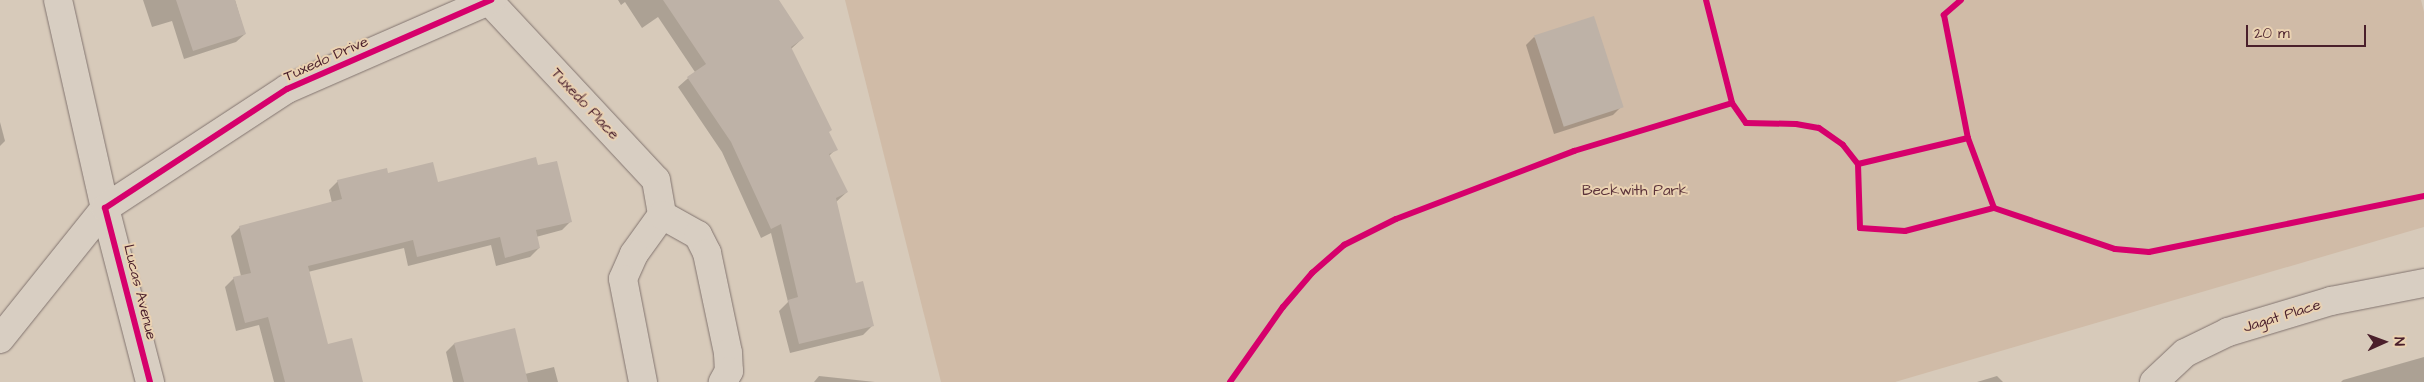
<!DOCTYPE html>
<html>
<head>
<meta charset="utf-8">
<style>
  body { margin:0 }
  #map { position:relative; width:2424px; height:382px; overflow:hidden; background:#d7caba; font-family:"Architects Daughter",sans-serif }
  div>[style] { position:absolute }
  .green>* { inset:0; background:#d0bba7 }
  .shadow>* { inset:0; background:#0003 }
  .building>* { inset:0; background:#beb2a7; transform-origin:0 0 }
  .roads { filter:drop-shadow(0 0 1px #82746f) drop-shadow(0 0 1px #82746f) }
  .minor>* { height:28px; margin:-14px; padding:0 14px; transform-origin:14px; border-radius:14px; background:#d8cec2 }
  .cycleway>* { height:6px; margin:-3px; padding:0 3px; transform-origin:3px; border-radius:3px; background:#d6006c }
  span { translate:-50% -50%; white-space:nowrap; text-align:center; line-height:1.15; -webkit-text-stroke:4px #ead2b2; paint-order:stroke }
  .street-label { font-size:15px; color:#4a1f2b }
  .park-label { font-size:15px; color:#5d343b }
  .north { position:absolute; left:2359px; top:317px; width:50px; height:50px; -webkit-text-stroke:4px #ead2b2; paint-order:stroke; rotate:88deg; font-size:14px; font-weight:700; line-height:20px; text-align:center; color:#4a1f2b }
  .north::after { content:''; display:block; margin:auto; width:18px; height:22px; background:#4a1f2b; clip-path:polygon(50% 0,100% 100%,50% 72%,0 100%) }
  .scale { position:absolute; left:2246px; top:25px; width:120px; height:22px; box-sizing:border-box; border:2px solid #4a1f2b; border-top:0; padding-left:6px; font-size:15px; line-height:18px; white-space:nowrap; color:#4a1f2b; -webkit-text-stroke:4px #ead2b2; paint-order:stroke }
</style>
</head>
<body>
<div id="map">
  <div class="green">
    <i style="clip-path:polygon(845px 0,2421px 0,2424px 12px,2424px 227px,1895px 382px,941px 382px)"></i>
  </div>
  <div class="shadow">
    <i style="clip-path:polygon(143px 0,235px 0,245px 34px,236px 42px,184px 59px,172px 21px,152px 27px)"></i>
    <i style="clip-path:polygon(618px 0,777px 0,803px 38px,791px 49px,836px 149px,829px 156px,847px 192px,836px 202px,855px 285px,872px 326px,863px 335px,790px 353px,779px 311px,788px 302px,771px 233px,761px 238px,722px 152px,678px 87px,695px 72px,658px 17px,642px 28px,625px 2px,621px 5px)"></i>
    <i style="clip-path:polygon(1534px 37px,1622px 106px,1613px 115px,1554px 134px,1526px 45px)"></i>
    <i style="clip-path:polygon(0 122px,5px 141px,0 146px)"></i>
    <i style="clip-path:polygon(537px 167px,571px 221px,562px 230px,536px 237px,539px 248px,530px 257px,496px 266px,491px 245px,408px 266px,404px 248px,308px 272px,327px 346px,362px 382px,274px 382px,259px 325px,236px 331px,225px 287px,234px 278px,241px 276px,231px 236px,240px 227px,332px 203px,329px 190px,338px 181px,387px 174px,438px 184px)"></i>
    <i style="clip-path:polygon(454px 344px,525px 374px,554px 367px,558px 382px,453px 382px,446px 352px)"></i>
    <i style="clip-path:polygon(2424px 357px,2424px 382px,2341px 382px,2343px 380px)"></i>
    <i style="clip-path:polygon(819px 376px,875px 382px,814px 382px)"></i>
    <i style="clip-path:polygon(1997px 376px,2003px 382px,1977px 382px)"></i>
  </div>
  <div class="building">
    <i style="clip-path:polygon(176px 0,235px 0,246px 34px,193px 51px)"></i>
    <i style="clip-path:polygon(663px 0,779px 0,804px 38px,791px 47px,832px 130px,829px 132px,838px 150px,829px 154px,848px 192px,836px 198px,856px 283px,863px 281px,874px 326px,799px 344px,788px 300px,798px 297px,781px 224px,771px 229px,731px 142px,687px 77px,706px 64px)"></i>
    <i style="left:1594px;top:16px;width:96px;height:63px;rotate:72deg"></i>
    <i style="clip-path:polygon(536px 157px,538px 165px,557px 161px,572px 222px,536px 230px,540px 248px,505px 258px,500px 237px,417px 257px,413px 240px,308px 266px,328px 344px,352px 338px,363px 382px,285px 382px,268px 317px,245px 323px,233px 277px,251px 273px,239px 226px,342px 199px,337px 180px,387px 168px,388px 173px,433px 162px,438px 182px)"></i>
    <i style="clip-path:polygon(515px 328px,528px 382px,464px 382px,454px 343px)"></i>
  </div>
  <div class="roads">
    <div class="minor">
      <i style="left:58px;top:0;width:213px;rotate:77.3deg"></i>
      <i style="left:105px;top:208px;width:180px;rotate:75.5deg"></i>
      <i style="left:490px;top:2px;width:243px;rotate:47deg"></i>
      <i style="left:656px;top:180px;width:36px;rotate:80deg"></i>
      <i style="left:662px;top:215px;width:48px;rotate:125.7deg"></i>
      <i style="left:634px;top:254px;width:27px;rotate:114deg"></i>
      <i style="left:623px;top:279px;width:105px;rotate:79deg"></i>
      <i style="left:662px;top:215px;width:41px;rotate:29.1deg"></i>
      <i style="left:698px;top:235px;width:20px;rotate:63deg"></i>
      <i style="left:707px;top:253px;width:102px;rotate:78.1deg"></i>
      <i style="left:728px;top:353px;width:18px;rotate:87deg"></i>
      <i style="left:729px;top:371px;width:13px;rotate:119deg"></i>
      <i style="left:0;top:339px;width:168px;rotate:-51.3deg"></i>
      <i style="left:105px;top:208px;width:217px;rotate:-33.2deg"></i>
      <i style="left:287px;top:89px;width:223px;rotate:-23.6deg"></i>
      <i style="left:2154px;top:382px;width:42px;rotate:-43.1deg"></i>
      <i style="left:2185px;top:353px;width:48px;rotate:-26deg"></i>
      <i style="left:2228px;top:332px;width:108px;rotate:-16.8deg"></i>
      <i style="left:2331px;top:301px;width:95px;rotate:-11deg"></i>
    </div>
  </div>
  <div class="cycleway">
    <i style="left:1706px;top:0;width:106px;rotate:75.8deg"></i>
    <i style="left:1961px;top:0;width:23px;rotate:139deg"></i>
    <i style="left:1944px;top:15px;width:125px;rotate:79deg"></i>
    <i style="left:1994px;top:208px;width:128px;rotate:18.7deg"></i>
    <i style="left:2115px;top:249px;width:34px;rotate:5deg"></i>
    <i style="left:2149px;top:252px;width:281px;rotate:-11.5deg"></i>
    <i style="left:150px;top:382px;width:180px;rotate:-104.5deg"></i>
    <i style="left:105px;top:208px;width:217px;rotate:-33.2deg"></i>
    <i style="left:287px;top:89px;width:223px;rotate:-23.6deg"></i>
    <i style="left:1230px;top:382px;width:92px;rotate:-54.8deg"></i>
    <i style="left:1283px;top:307px;width:45px;rotate:-49.5deg"></i>
    <i style="left:1312px;top:273px;width:43px;rotate:-41.2deg"></i>
    <i style="left:1344px;top:245px;width:58px;rotate:-26.6deg"></i>
    <i style="left:1396px;top:219px;width:191px;rotate:-20.9deg"></i>
    <i style="left:1574px;top:151px;width:165px;rotate:-16.9deg"></i>
    <i style="left:1732px;top:103px;width:24px;rotate:55deg"></i>
    <i style="left:1746px;top:123px;width:50px;rotate:1.1deg"></i>
    <i style="left:1796px;top:124px;width:23px;rotate:10deg"></i>
    <i style="left:1819px;top:128px;width:29px;rotate:35deg"></i>
    <i style="left:1843px;top:145px;width:24px;rotate:52deg"></i>
    <i style="left:1858px;top:164px;width:64px;rotate:88.2deg"></i>
    <i style="left:1860px;top:228px;width:45px;rotate:3.8deg"></i>
    <i style="left:1905px;top:231px;width:92px;rotate:-14.5deg"></i>
    <i style="left:1994px;top:208px;width:75px;rotate:-110.4deg"></i>
    <i style="left:1968px;top:138px;width:113px;rotate:166.7deg"></i>
  </div>
  <div class="street-label">
    <span style="left:326px;top:59px;rotate:-24deg">Tuxedo Drive</span>
    <span style="left:585px;top:104px;rotate:47deg">Tuxedo Place</span>
    <span style="left:140px;top:292px;rotate:76deg">Lucas Avenue</span>
    <span style="left:2282px;top:316px;rotate:-17deg">Jagat Place</span>
  </div>
  <div class="park-label">
    <span style="left:1635px;top:191px">Beckwith Park</span>
  </div>
  <div class="north">N</div>
  <div class="scale">20 m</div>
</div>
</body>
</html>
